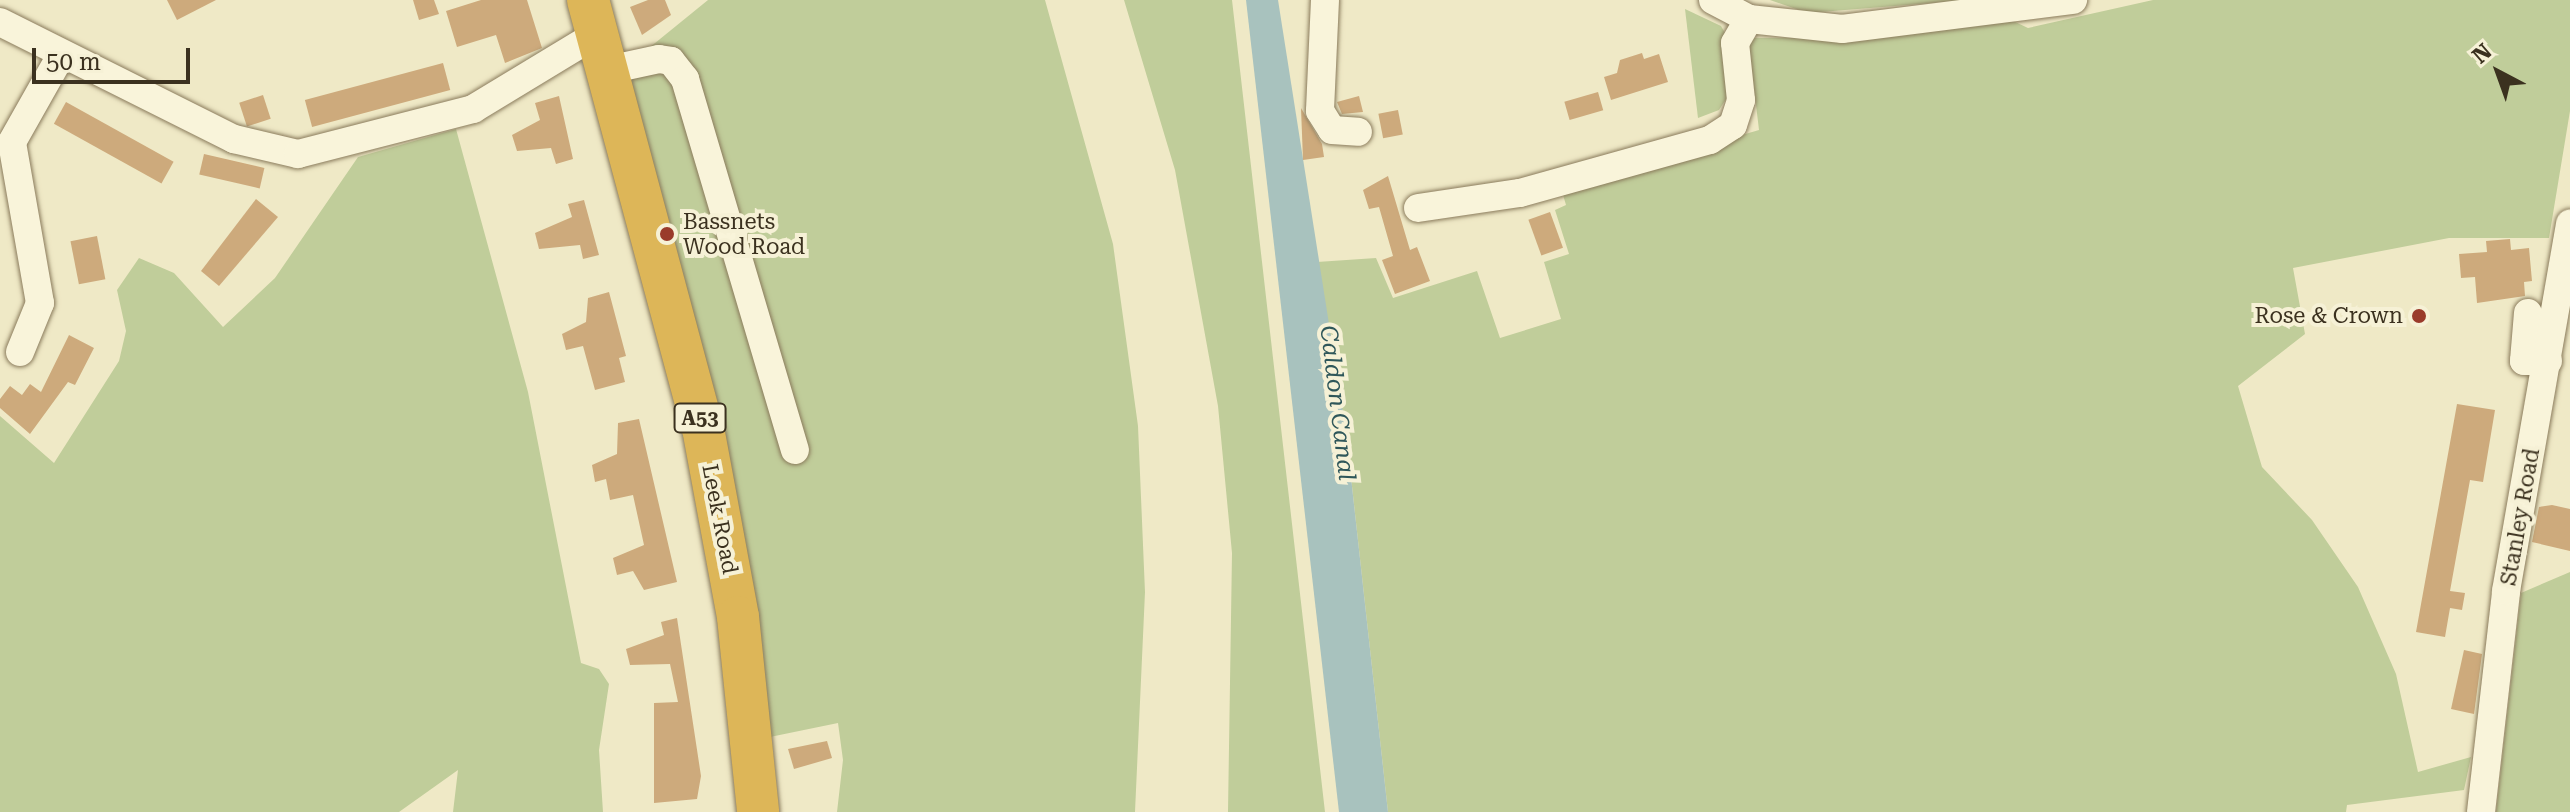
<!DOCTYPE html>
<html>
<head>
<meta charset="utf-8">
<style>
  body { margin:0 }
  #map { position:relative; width:2570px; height:812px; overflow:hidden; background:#efe9c6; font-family:"Roboto Serif",serif }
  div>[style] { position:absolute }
  .green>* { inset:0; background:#c0cd9a }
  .water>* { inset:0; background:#a8c2be }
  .building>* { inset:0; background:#cdaa7c; transform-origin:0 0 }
  .roads { filter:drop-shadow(0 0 2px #8a7b5c) drop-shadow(0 0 2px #8a7b5c) }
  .minor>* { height:28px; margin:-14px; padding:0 14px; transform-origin:14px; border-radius:14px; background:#f9f4da }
  .highway>* { height:42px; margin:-21px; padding:0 21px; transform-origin:21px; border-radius:21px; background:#ddb658 }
  .dots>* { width:22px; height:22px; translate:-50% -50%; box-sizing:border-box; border:4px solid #f6f1d6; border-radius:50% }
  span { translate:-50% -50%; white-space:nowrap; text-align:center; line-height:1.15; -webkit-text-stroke:8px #f6f1d6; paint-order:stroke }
  .shield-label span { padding:2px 6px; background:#f6f1d6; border:2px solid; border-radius:6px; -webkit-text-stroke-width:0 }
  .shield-label { font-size:20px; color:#3b311f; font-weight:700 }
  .poi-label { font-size:22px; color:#3b311f }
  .left { translate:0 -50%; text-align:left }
  .right { translate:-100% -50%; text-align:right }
  .street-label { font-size:22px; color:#3b311f }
  .water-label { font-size:24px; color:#2f575a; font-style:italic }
  .north { position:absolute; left:2458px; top:32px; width:80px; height:80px; -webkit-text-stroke:6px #f6f1d6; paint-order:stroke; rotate:319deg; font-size:22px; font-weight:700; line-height:32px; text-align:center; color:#3b311f }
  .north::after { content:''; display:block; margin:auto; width:28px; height:36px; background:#3b311f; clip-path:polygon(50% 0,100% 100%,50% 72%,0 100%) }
  .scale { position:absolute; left:32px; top:48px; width:158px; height:36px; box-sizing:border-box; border:4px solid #3b311f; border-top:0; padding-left:10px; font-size:24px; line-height:28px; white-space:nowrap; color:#3b311f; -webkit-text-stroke:6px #f6f1d6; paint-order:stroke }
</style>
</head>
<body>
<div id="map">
  <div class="green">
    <i style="clip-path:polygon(708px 0,1045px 0,1113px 244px,1138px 426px,1145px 592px,1135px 812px,837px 812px,843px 760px,838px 723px,765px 738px,618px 58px,644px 52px)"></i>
    <i style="clip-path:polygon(1124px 0,1232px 0,1325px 812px,1228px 812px,1232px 553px,1218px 406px,1175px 170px)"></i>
    <i style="clip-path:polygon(1770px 0,1969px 0,1808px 13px)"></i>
    <i style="clip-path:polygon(2153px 0,2570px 0,2570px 111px,2549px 238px,2449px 238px,2293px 268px,2305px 334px,2238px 386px,2262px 467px,2312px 520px,2358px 587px,2396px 674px,2418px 772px,2471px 757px,2464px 790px,2347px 805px,2346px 812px,1388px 812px,1346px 432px,1317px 262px,1376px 258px,1393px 298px,1477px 271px,1500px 338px,1561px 319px,1544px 262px,1569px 254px,1555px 210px,1566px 205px,1561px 188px,1759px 130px,1748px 38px,1872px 37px,2009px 19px,2028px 28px)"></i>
    <i style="clip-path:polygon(1685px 9px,1721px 26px,1729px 40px,1730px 93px,1719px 110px,1698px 118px)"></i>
    <i style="clip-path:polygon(456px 129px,528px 392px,581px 663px,599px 669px,609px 684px,599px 750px,603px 812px,453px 812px,458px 770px,399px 812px,0 812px,0 416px,54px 463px,119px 361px,126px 331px,117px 290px,139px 258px,174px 273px,223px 327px,275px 278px,358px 157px)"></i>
    <i style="clip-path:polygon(2570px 572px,2570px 812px,2496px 812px,2521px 593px)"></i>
  </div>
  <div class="water">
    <i style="clip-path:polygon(1246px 0,1278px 0,1346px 432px,1388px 812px,1339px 812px)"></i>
  </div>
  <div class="building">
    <i style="clip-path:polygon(167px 0,216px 0,177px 20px)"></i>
    <i style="clip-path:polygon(413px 0,434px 0,439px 14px,419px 20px)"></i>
    <i style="clip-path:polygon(481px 0,527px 0,542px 48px,505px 63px,496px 35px,457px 47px,446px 11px)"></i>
    <i style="clip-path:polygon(648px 0,665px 0,671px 15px,642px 35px,630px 7px)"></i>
    <i style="clip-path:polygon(1642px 53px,1644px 59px,1659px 54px,1668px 82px,1611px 100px,1604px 77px,1617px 73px,1620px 60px)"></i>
    <i style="left:443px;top:63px;width:28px;height:143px;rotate:75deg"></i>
    <i style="left:1598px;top:92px;width:19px;height:35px;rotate:74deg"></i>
    <i style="left:263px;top:95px;width:25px;height:25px;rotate:72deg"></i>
    <i style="clip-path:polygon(559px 96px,573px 159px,556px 164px,551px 148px,517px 151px,512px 135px,540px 120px,535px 103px)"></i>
    <i style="clip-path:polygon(1359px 96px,1363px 112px,1342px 114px,1337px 102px)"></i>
    <i style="left:66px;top:102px;width:123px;height:25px;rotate:29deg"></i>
    <i style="clip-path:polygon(1301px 108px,1322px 144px,1324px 157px,1303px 160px)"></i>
    <i style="left:1398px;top:110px;width:25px;height:20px;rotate:79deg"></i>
    <i style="left:204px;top:154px;width:62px;height:21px;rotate:13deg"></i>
    <i style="clip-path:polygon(1388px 176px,1410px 250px,1417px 247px,1430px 281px,1395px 294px,1382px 260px,1393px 256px,1379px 207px,1369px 209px,1363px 190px)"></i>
    <i style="clip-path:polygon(256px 199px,278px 217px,219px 286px,201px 271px)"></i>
    <i style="clip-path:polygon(584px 200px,599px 255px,583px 259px,580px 245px,539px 249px,535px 233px,572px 217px,568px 204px)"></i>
    <i style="left:1550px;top:212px;width:38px;height:23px;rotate:70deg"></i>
    <i style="left:97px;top:236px;width:44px;height:27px;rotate:79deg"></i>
    <i style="clip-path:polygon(2510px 239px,2511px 250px,2529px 248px,2532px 281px,2524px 282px,2525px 296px,2477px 303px,2475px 277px,2461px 278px,2459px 254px,2487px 252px,2486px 241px)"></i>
    <i style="clip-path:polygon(609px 292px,626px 356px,619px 358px,625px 382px,595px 390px,583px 346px,566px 350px,562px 334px,586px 322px,588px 298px)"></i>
    <i style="clip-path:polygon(69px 335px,94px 348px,75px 385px,68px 382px,30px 434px,0 408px,0 399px,10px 386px,22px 395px,30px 384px,41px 392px)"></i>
    <i style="clip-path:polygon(2457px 404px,2495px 410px,2483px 482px,2470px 480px,2450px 591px,2465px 593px,2462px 610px,2450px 608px,2445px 637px,2416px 632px)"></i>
    <i style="clip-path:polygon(639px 419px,677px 582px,644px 590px,633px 571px,617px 575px,613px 558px,644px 545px,633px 495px,610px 500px,606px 479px,595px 482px,592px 465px,617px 454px,618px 423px)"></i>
    <i style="clip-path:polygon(2552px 505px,2570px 509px,2570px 551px,2532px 542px,2539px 507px)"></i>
    <i style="clip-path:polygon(677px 618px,701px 776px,697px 799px,654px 803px,654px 703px,678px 702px,670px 664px,630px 665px,626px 649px,664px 635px,661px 622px)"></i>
    <i style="clip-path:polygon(2464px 650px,2482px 654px,2474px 714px,2451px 709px)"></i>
    <i style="clip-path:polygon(827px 741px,832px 758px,794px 769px,788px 749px)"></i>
  </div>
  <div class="roads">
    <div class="minor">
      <i style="left:1325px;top:0;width:111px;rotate:92.6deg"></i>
      <i style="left:1320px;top:111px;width:22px;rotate:58deg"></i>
      <i style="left:1332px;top:130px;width:26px;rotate:4deg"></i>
      <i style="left:1713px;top:0;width:41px;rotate:27.8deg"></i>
      <i style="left:1749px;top:19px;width:94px;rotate:6.1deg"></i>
      <i style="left:1842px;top:29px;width:233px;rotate:-7.2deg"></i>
      <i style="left:0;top:22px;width:262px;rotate:26.6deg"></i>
      <i style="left:234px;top:139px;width:66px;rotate:13.2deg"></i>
      <i style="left:298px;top:154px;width:181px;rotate:-14.4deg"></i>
      <i style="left:473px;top:109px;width:145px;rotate:-31.2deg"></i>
      <i style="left:608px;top:70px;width:52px;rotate:-12.2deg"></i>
      <i style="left:659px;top:59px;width:12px;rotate:9deg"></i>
      <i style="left:671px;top:61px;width:23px;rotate:52deg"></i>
      <i style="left:685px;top:79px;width:387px;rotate:73.5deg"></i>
      <i style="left:1418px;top:208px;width:103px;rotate:-8.4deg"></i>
      <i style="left:1520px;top:193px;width:197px;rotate:-15.6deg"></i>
      <i style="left:1710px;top:140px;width:27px;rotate:-33deg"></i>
      <i style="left:1733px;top:125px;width:26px;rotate:-72deg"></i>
      <i style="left:1741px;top:100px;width:57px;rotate:-96deg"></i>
      <i style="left:1735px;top:43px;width:28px;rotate:-60deg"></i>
      <i style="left:2528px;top:313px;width:48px;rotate:94.8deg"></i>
      <i style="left:2524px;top:361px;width:24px"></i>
      <i style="left:20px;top:352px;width:53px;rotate:-67.8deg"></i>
      <i style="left:40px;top:303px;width:163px;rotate:-99.9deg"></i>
      <i style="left:12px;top:142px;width:98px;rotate:-60.5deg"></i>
      <i style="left:2481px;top:812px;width:222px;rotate:-83.5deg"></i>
      <i style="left:2506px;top:591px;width:373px;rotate:-80.1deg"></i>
    </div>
    <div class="highway">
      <i style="left:588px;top:0;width:443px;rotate:75deg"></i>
      <i style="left:703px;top:428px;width:192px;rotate:79.5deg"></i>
      <i style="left:738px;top:617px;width:196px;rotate:84.1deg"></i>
    </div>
  </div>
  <div class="dots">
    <i style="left:667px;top:234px;background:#9a3b2b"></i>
    <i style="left:2419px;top:316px;background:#9a3b2b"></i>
  </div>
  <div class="shield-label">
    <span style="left:700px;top:418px">A53</span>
  </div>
  <div class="poi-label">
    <span class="left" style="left:683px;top:234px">Bassnets<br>Wood Road</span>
    <span class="right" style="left:2403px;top:316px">Rose &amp; Crown</span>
  </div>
  <div class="street-label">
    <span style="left:2520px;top:517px;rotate:-80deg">Stanley Road</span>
    <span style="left:720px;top:519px;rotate:79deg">Leek Road</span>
  </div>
  <div class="water-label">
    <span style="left:1337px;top:403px;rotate:83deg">Caldon Canal</span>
  </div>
  <div class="north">N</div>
  <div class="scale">50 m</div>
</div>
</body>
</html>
